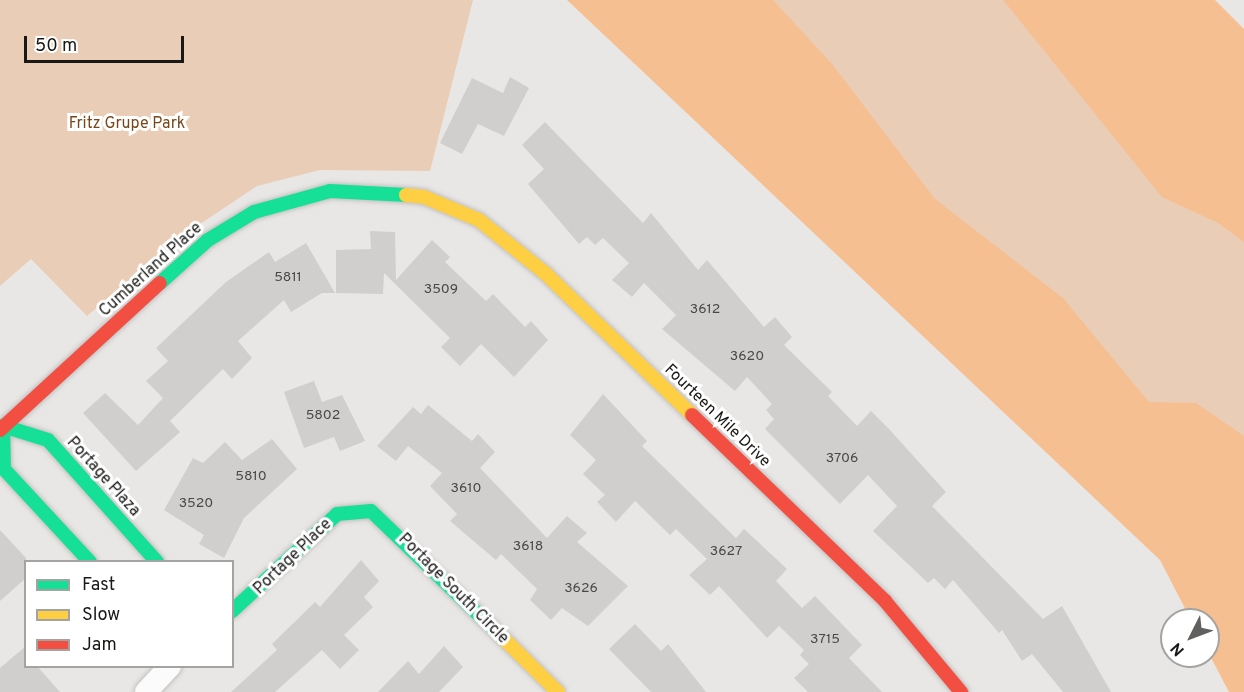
<!DOCTYPE html>
<html>
<head>
<meta charset="utf-8">
<style>
  body { margin:0 }
  #map { position:relative; width:1244px; height:692px; overflow:hidden; background:#e9e7e5; font-family:Overpass,sans-serif }
  div>[style] { position:absolute }
  .green>* { inset:0; background:#e9cdb7 }
  .water>* { inset:0; background:#f6bf92 }
  .building>* { inset:0; background:#d0cfce }
  .roads { filter:drop-shadow(0 0 2px #c2c1c0) drop-shadow(0 0 2px #c2c1c0) }
  .street>* { height:22px; margin:-11px; padding:0 11px; transform-origin:11px; border-radius:11px; background:#fcfbfb }
  .fast>* { height:14px; margin:-7px; padding:0 7px; transform-origin:7px; border-radius:7px; background:#16e098 }
  .slow>* { height:14px; margin:-7px; padding:0 7px; transform-origin:7px; border-radius:7px; background:#ffcf43 }
  .jam>* { height:14px; margin:-7px; padding:0 7px; transform-origin:7px; border-radius:7px; background:#f24e42 }
  span { translate:-50% -50%; white-space:nowrap; text-align:center; line-height:1.15; -webkit-text-stroke:6px #fff; paint-order:stroke }
  .number-label { font-size:14px; color:#494847 }
  .number-label span { -webkit-text-stroke-width:0 }
  .park-label { font-size:16px; color:#794719 }
  .street-label { font-size:16px; color:#191817 }
  .legend { position:absolute; left:24px; top:560px; width:210px; height:108px; box-sizing:border-box; background:#fff; border:2px solid #a3a3a2; margin:0; padding:8px 10px; list-style:none; font-size:18px; color:#191817 }
  .legend li { display:flex; align-items:center; gap:12px; height:30px }
  .legend b { width:30px; border:2px solid #a3a3a2 }
  .north { position:absolute; left:1160px; top:608px; width:60px; height:60px; box-sizing:border-box; background:#fff; border:2px solid #a3a3a2; border-radius:50%; rotate:228deg; font-size:16px; font-weight:700; line-height:24px; text-align:center; color:#191817 }
  .north::after { content:''; display:block; margin:auto; width:21px; height:27px; background:#62605f; clip-path:polygon(50% 0,100% 100%,50% 72%,0 100%) }
  .scale { position:absolute; left:24px; top:36px; width:160px; height:27px; box-sizing:border-box; border:3px solid #191817; border-top:0; padding-left:8px; font-size:18px; line-height:21px; white-space:nowrap; color:#191817; -webkit-text-stroke:4px #fff; paint-order:stroke }
</style>
</head>
<body>
<div id="map">
  <div class="green">
    <i style="clip-path:polygon(0 0,473px 0,430px 171px,320px 170px,257px 186px,185px 234px,87px 316px,31px 259px,0 286px)"></i>
    <i style="clip-path:polygon(722px 0,1060px 0,1244px 192px,1244px 521px)"></i>
  </div>
  <div class="water">
    <i style="clip-path:polygon(567px 0,773px 0,832px 64px,935px 199px,1063px 298px,1149px 402px,1196px 403px,1244px 436px,1244px 692px,1229px 692px,1208px 652px,1208px 620px,1191px 620px,1160px 560px)"></i>
    <i style="clip-path:polygon(1003px 0,1215px 0,1244px 29px,1244px 242px,1218px 223px,1162px 197px)"></i>
  </div>
  <div class="building">
    <i style="clip-path:polygon(510px 77px,529px 88px,504px 136px,478px 124px,462px 154px,440px 143px,472px 78px,503px 93px)"></i>
    <i style="clip-path:polygon(545px 122px,643px 223px,651px 213px,698px 270px,707px 260px,764px 327px,775px 317px,792px 337px,784px 345px,832px 392px,828px 396px,857px 426px,871px 411px,889px 429px,946px 492px,932px 506px,1043px 619px,1062px 606px,1111px 692px,1063px 692px,1032px 654px,1022px 661px,1002px 630px,999px 633px,953px 580px,945px 589px,934px 578px,928px 583px,873px 531px,897px 506px,868px 475px,840px 504px,765px 429px,774px 419px,766px 410px,772px 404px,747px 377px,735px 391px,662px 329px,676px 315px,644px 283px,632px 297px,612px 280px,629px 263px,603px 238px,595px 245px,587px 237px,579px 244px,528px 184px,544px 169px,522px 145px)"></i>
    <i style="clip-path:polygon(370px 231px,395px 232px,396px 280px,432px 240px,450px 257px,445px 262px,486px 301px,493px 294px,525px 327px,531px 321px,548px 340px,514px 377px,481px 344px,460px 366px,441px 347px,450px 338px,384px 273px,383px 294px,336px 293px,336px 250px,371px 249px)"></i>
    <i style="clip-path:polygon(306px 243px,335px 293px,322px 293px,291px 312px,284px 300px,238px 341px,252px 358px,232px 379px,223px 369px,170px 421px,180px 432px,136px 471px,83px 413px,105px 393px,138px 425px,163px 398px,146px 381px,168px 361px,156px 348px,226px 282px,269px 252px,275px 262px)"></i>
    <i style="clip-path:polygon(314px 381px,322px 402px,342px 395px,365px 441px,340px 451px,334px 437px,304px 448px,284px 392px)"></i>
    <i style="clip-path:polygon(603px 394px,647px 441px,642px 446px,736px 538px,744px 529px,787px 569px,776px 581px,802px 608px,815px 596px,862px 645px,849px 658px,882px 692px,808px 692px,794px 678px,809px 664px,800px 655px,804px 650px,779px 626px,767px 638px,719px 586px,710px 595px,689px 575px,707px 559px,676px 529px,670px 535px,635px 501px,616px 522px,597px 502px,605px 495px,583px 474px,596px 460px,570px 435px)"></i>
    <i style="clip-path:polygon(428px 405px,472px 441px,478px 434px,495px 452px,480px 468px,547px 538px,567px 516px,587px 533px,577px 542px,628px 586px,588px 626px,562px 608px,551px 620px,530px 600px,537px 589px,501px 554px,496px 560px,450px 521px,457px 514px,430px 486px,442px 473px,408px 446px,396px 461px,377px 446px,413px 407px,421px 414px)"></i>
    <i style="clip-path:polygon(272px 439px,297px 469px,244px 518px,224px 558px,199px 544px,204px 535px,164px 510px,193px 458px,203px 463px,225px 442px,242px 460px)"></i>
    <i style="clip-path:polygon(0 530px,26px 558px,26px 578px,0 601px)"></i>
    <i style="clip-path:polygon(361px 560px,379px 581px,364px 597px,373px 607px,344px 635px,359px 650px,340px 669px,322px 650px,275px 692px,231px 692px,277px 650px,272px 644px,315px 602px,320px 607px)"></i>
    <i style="clip-path:polygon(635px 624px,661px 651px,668px 644px,706px 692px,651px 692px,609px 649px)"></i>
    <i style="clip-path:polygon(26px 646px,26px 666px,37px 666px,60px 692px,0 692px,0 668px)"></i>
    <i style="clip-path:polygon(444px 646px,463px 667px,439px 692px,378px 692px,408px 661px,419px 674px)"></i>
  </div>
  <div class="roads">
    <div class="street">
      <i style="left:146px;top:692px;width:35px;rotate:-47deg"></i>
    </div>
    <div class="fast">
      <i style="left:160px;top:283px;width:64px;rotate:-41.9deg"></i>
      <i style="left:208px;top:240px;width:54px;rotate:-31.3deg"></i>
      <i style="left:254px;top:212px;width:79px;rotate:-15.4deg"></i>
      <i style="left:330px;top:191px;width:76px;rotate:3deg"></i>
      <i style="left:90px;top:562px;width:127px;rotate:-132.8deg"></i>
      <i style="left:4px;top:469px;width:43px;rotate:-91.3deg"></i>
      <i style="left:3px;top:426px;width:47px;rotate:17.3deg"></i>
      <i style="left:48px;top:440px;width:164px;rotate:48.2deg"></i>
      <i style="left:232px;top:611px;width:143px;rotate:-42.7deg"></i>
      <i style="left:337px;top:514px;width:34px;rotate:-5deg"></i>
      <i style="left:371px;top:511px;width:185px;rotate:43.9deg"></i>
    </div>
    <div class="slow">
      <i style="left:406px;top:195px;width:18px;rotate:6deg"></i>
      <i style="left:424px;top:197px;width:60px;rotate:22.7deg"></i>
      <i style="left:479px;top:220px;width:85px;rotate:38.8deg"></i>
      <i style="left:545px;top:273px;width:204px;rotate:44deg"></i>
      <i style="left:504px;top:639px;width:76px;rotate:44.5deg"></i>
    </div>
    <div class="jam">
      <i style="left:692px;top:415px;width:268px;rotate:43.9deg"></i>
      <i style="left:885px;top:601px;width:119px;rotate:50.1deg"></i>
      <i style="left:0;top:430px;width:217px;rotate:-42.6deg"></i>
    </div>
  </div>
  <div class="number-label">
    <span style="left:288px;top:278px">5811</span>
    <span style="left:441px;top:290px">3509</span>
    <span style="left:705px;top:310px">3612</span>
    <span style="left:747px;top:357px">3620</span>
    <span style="left:323px;top:416px">5802</span>
    <span style="left:842px;top:459px">3706</span>
    <span style="left:251px;top:477px">5810</span>
    <span style="left:466px;top:489px">3610</span>
    <span style="left:196px;top:504px">3520</span>
    <span style="left:528px;top:547px">3618</span>
    <span style="left:726px;top:552px">3627</span>
    <span style="left:581px;top:589px">3626</span>
    <span style="left:825px;top:640px">3715</span>
  </div>
  <div class="park-label">
    <span style="left:127px;top:124px">Fritz Grupe Park</span>
  </div>
  <div class="street-label">
    <span style="left:151px;top:270px;rotate:-42deg">Cumberland Place</span>
    <span style="left:717px;top:416px;rotate:44deg">Fourteen Mile Drive</span>
    <span style="left:103px;top:477px;rotate:48deg">Portage Plaza</span>
    <span style="left:293px;top:557px;rotate:-44deg">Portage Place</span>
    <span style="left:453px;top:589px;rotate:45deg">Portage South Circle</span>
  </div>
  <ul class="legend">
  <li><b style="height:8px;background:#16e098"></b>Fast</li>
  <li><b style="height:8px;background:#ffcf43"></b>Slow</li>
  <li><b style="height:8px;background:#f24e42"></b>Jam</li>
  </ul>
  <div class="north">N</div>
  <div class="scale">50 m</div>
</div>
</body>
</html>
